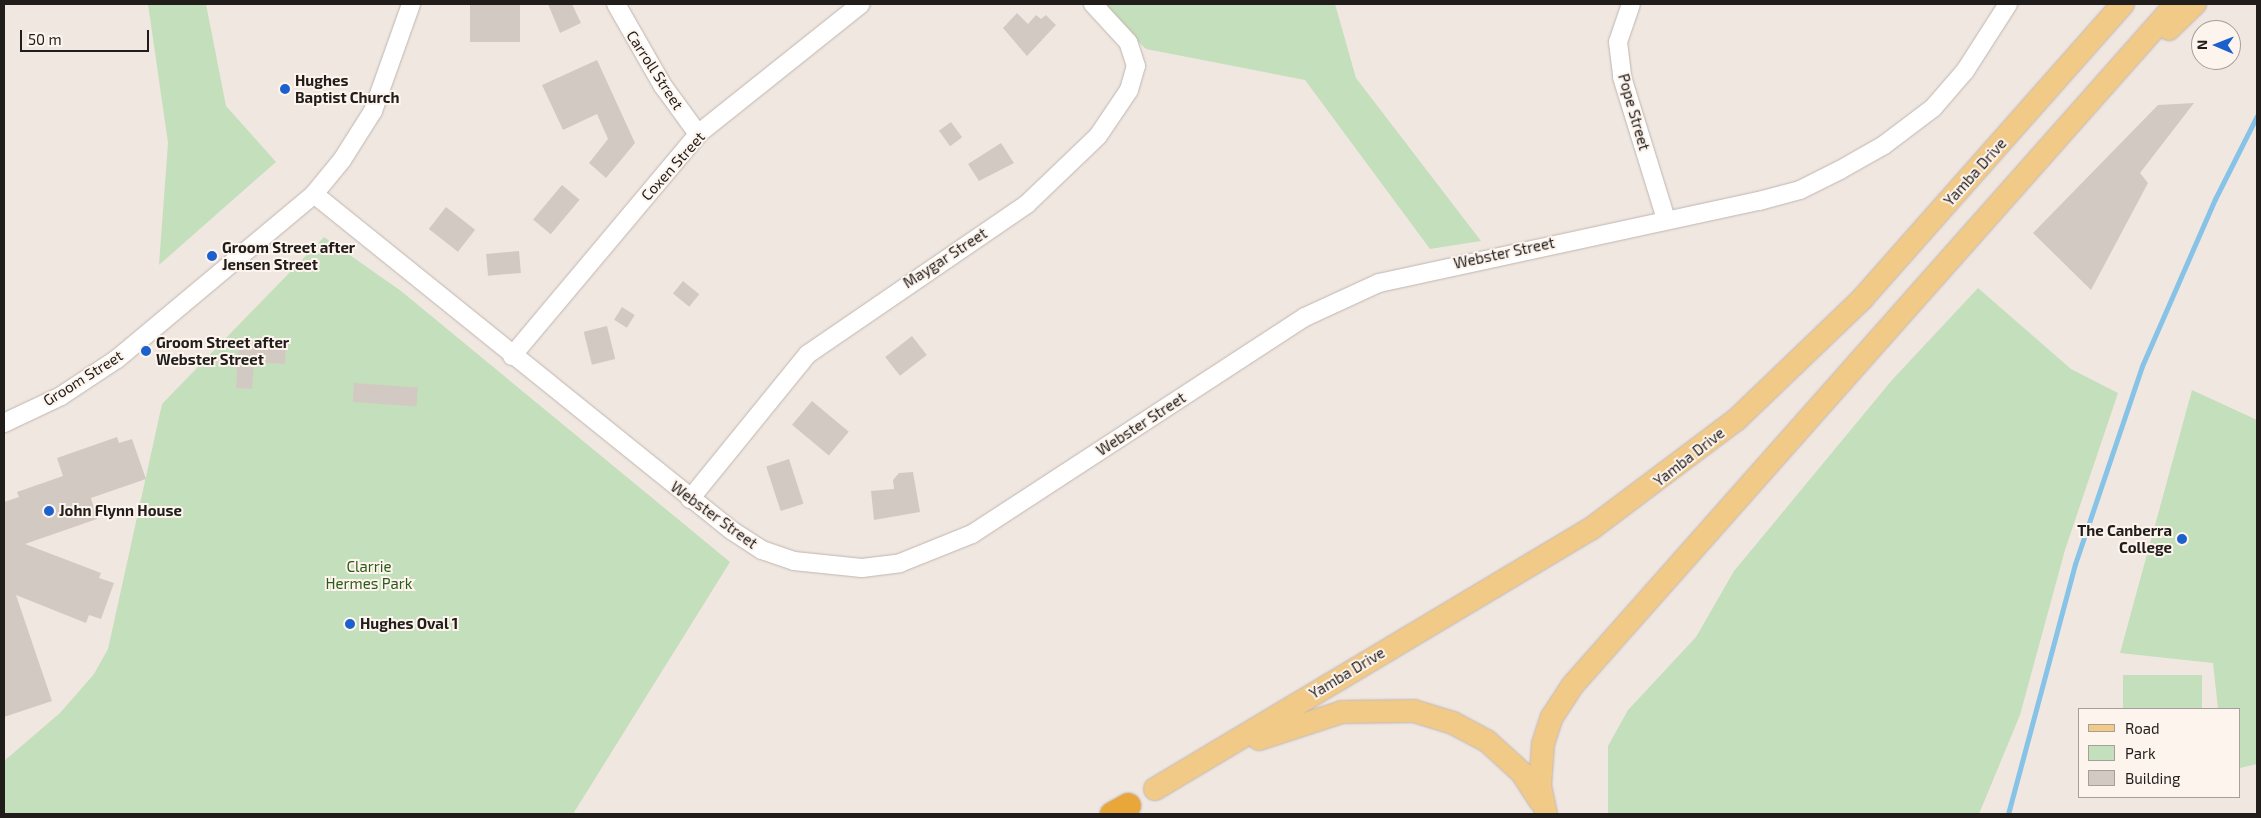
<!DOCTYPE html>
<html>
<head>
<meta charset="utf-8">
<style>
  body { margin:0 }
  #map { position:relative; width:2261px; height:818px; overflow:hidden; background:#f1e7e1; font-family:"Exo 2",sans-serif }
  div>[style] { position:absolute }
  .green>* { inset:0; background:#c4dfbb; transform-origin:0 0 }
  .stream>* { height:5px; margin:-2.5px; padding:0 2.5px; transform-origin:2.5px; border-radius:2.5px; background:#86c3e7 }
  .building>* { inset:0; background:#d3c9c3; transform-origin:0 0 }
  .roads { filter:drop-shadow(0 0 1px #bfb5af) drop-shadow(0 0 1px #bfb5af) }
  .minor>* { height:18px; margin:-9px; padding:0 9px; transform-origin:9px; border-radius:9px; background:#fff }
  .major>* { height:22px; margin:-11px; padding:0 11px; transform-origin:11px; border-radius:11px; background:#f1ca88 }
  .highway>* { height:25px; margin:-12.5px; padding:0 12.5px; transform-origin:12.5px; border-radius:12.5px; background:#e8a738 }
  .dots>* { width:14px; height:14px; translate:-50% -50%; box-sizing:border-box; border:2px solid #fef4ee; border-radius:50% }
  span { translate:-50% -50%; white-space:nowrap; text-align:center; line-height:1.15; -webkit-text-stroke:4px #fef4ee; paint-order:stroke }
  .street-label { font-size:15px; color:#201d1a }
  .poi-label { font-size:15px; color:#201d1a; font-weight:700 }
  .left { translate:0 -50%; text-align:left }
  .right { translate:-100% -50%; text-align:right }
  .park-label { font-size:15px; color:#2b5b18 }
  .frame { position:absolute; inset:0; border:5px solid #201d1a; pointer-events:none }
  .legend { position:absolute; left:2078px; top:708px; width:162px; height:90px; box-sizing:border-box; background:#fef4ee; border:1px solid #a59e99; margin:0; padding:6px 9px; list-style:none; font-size:15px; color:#201d1a }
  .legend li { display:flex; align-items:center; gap:10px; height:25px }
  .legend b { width:25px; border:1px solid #a59e99 }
  .north { position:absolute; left:2191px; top:20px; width:50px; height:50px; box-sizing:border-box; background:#fef4ee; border:1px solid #a59e99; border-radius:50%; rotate:271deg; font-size:14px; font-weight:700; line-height:20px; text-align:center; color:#201d1a }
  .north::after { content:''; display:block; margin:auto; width:18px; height:22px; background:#1b60cc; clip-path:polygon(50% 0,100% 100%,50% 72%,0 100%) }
  .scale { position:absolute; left:20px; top:30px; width:129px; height:22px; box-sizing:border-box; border:2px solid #201d1a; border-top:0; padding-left:6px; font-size:15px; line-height:18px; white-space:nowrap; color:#201d1a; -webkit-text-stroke:4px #fef4ee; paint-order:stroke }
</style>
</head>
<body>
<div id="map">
  <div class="green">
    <i style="clip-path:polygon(148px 4px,206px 4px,226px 106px,276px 162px,159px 265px,168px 143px)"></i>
    <i style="clip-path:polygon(1098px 4px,1335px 4px,1356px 78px,1481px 241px,1430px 249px,1305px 80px,1146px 49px)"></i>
    <i style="clip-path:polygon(324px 237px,401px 291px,730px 562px,573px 814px,4px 814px,4px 761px,60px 713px,94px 674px,108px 649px,162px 404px)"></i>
    <i style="clip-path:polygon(1978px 288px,2071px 369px,2118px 393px,2065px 550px,2020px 715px,1979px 814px,1608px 814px,1608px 746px,1628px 710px,1696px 637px,1734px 571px,1892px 380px)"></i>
    <i style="clip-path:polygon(2192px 390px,2257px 420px,2257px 764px,2240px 768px,2240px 709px,2218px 709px,2213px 663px,2120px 653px)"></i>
    <i style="left:2123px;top:675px;width:79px;height:34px"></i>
  </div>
  <div class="stream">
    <i style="left:2008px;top:814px;width:259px;rotate:-75deg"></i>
    <i style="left:2075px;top:564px;width:209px;rotate:-71.3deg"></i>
    <i style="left:2142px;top:366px;width:182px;rotate:-66.4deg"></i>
    <i style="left:2215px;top:199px;width:93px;rotate:-63.2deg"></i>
  </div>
  <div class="building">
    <i style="left:470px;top:4px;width:50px;height:38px"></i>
    <i style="clip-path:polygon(548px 4px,572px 4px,581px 23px,560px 33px)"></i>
    <i style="clip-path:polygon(1017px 13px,1028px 24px,1036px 15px,1041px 19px,1046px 15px,1056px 25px,1027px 56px,1003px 28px)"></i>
    <i style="clip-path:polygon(597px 60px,635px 143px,606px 178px,589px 163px,608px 139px,597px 114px,563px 130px,542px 85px)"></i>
    <i style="clip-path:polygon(2194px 103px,2140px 173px,2148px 183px,2091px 290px,2033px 233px,2158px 105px)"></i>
    <i style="left:951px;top:122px;width:19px;height:15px;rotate:54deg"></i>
    <i style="clip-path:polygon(1001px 143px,1014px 163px,979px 181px,968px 164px)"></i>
    <i style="left:562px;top:185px;width:23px;height:45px;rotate:40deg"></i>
    <i style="left:446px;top:207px;width:37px;height:28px;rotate:38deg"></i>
    <i style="left:519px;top:251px;width:22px;height:33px;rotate:85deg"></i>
    <i style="left:683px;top:281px;width:21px;height:16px;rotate:39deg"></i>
    <i style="left:622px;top:307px;width:15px;height:15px;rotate:32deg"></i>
    <i style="left:607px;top:326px;width:34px;height:24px;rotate:76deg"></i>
    <i style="left:912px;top:336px;width:24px;height:34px;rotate:52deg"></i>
    <i style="clip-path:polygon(239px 340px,286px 344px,285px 364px,254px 362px,252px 389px,236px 388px)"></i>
    <i style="left:354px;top:383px;width:64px;height:19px;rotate:4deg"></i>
    <i style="left:812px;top:401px;width:48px;height:31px;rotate:40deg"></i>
    <i style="clip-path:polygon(117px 437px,119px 443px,132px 439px,146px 479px,91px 498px,97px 519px,25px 544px,101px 573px,99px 578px,114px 583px,101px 619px,89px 615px,86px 623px,16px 595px,52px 701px,4px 717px,4px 502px,19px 497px,17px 492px,63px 476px,57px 458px)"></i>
    <i style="left:789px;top:459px;width:47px;height:24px;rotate:72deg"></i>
    <i style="clip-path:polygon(913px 472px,920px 512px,874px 520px,871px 491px,894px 489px,893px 480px,899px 473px)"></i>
  </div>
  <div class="roads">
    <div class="minor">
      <i style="left:616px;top:4px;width:95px;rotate:60.2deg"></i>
      <i style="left:663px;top:86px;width:59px;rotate:53.9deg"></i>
      <i style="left:1631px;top:4px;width:40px;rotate:108.9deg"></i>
      <i style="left:1618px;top:42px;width:35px;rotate:83deg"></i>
      <i style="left:1622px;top:77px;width:149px;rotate:72.8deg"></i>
      <i style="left:314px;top:194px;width:536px;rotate:38.86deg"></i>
      <i style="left:731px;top:530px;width:37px;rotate:33deg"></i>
      <i style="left:762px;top:550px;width:34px;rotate:19deg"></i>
      <i style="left:794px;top:561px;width:68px;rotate:5.9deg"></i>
      <i style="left:862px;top:568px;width:38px;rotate:-7deg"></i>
      <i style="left:900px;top:563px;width:78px;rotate:-21.9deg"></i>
      <i style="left:972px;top:534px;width:397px;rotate:-33.1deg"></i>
      <i style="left:1305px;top:317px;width:81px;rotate:-24.7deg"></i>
      <i style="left:1379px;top:283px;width:389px;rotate:-12.2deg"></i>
      <i style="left:1759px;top:201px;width:42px;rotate:-15deg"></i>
      <i style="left:1800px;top:190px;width:45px;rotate:-26.6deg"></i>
      <i style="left:1840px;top:170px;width:51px;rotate:-29.6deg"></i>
      <i style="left:1884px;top:145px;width:61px;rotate:-37.1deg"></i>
      <i style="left:1933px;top:108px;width:49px;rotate:-49.1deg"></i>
      <i style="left:1965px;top:71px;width:80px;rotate:-57.3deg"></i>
      <i style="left:512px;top:356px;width:290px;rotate:-50deg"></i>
      <i style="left:698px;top:134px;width:208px;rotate:-38.6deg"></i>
      <i style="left:4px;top:423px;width:63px;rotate:-25.3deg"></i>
      <i style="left:61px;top:396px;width:67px;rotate:-33.5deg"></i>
      <i style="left:117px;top:359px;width:257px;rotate:-39.9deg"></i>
      <i style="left:314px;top:194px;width:44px;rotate:-50.5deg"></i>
      <i style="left:342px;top:160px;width:58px;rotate:-57.7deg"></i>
      <i style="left:373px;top:111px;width:114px;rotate:-70.4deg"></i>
      <i style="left:690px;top:499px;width:187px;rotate:-50.9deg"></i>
      <i style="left:808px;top:354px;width:265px;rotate:-34.4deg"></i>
      <i style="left:1027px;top:204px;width:98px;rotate:-43.8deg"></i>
      <i style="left:1098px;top:136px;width:55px;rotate:-56deg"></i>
      <i style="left:1129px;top:90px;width:25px;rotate:-74deg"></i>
      <i style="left:1136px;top:66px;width:25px;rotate:-108deg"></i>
      <i style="left:1128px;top:42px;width:52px;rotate:-132.6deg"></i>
    </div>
    <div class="major">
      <i style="left:2169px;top:29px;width:36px;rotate:-44deg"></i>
      <i style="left:1259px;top:739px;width:87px;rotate:-18deg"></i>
      <i style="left:1342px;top:712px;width:72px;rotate:-0.8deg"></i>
      <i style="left:1414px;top:711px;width:41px;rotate:17.1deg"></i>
      <i style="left:1453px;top:723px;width:38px;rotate:28deg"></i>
      <i style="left:1487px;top:741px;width:47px;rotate:42.4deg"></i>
      <i style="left:1522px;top:773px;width:33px;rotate:57deg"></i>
      <i style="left:1155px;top:789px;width:509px;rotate:-30.85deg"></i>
      <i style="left:1592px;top:528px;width:180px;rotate:-36.9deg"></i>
      <i style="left:1736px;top:420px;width:175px;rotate:-43.8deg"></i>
      <i style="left:1862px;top:299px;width:394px;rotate:-48.5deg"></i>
      <i style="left:1546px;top:814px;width:29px;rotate:-102deg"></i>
      <i style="left:1540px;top:786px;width:42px;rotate:-85.9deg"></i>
      <i style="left:1543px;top:744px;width:28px;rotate:-72deg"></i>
      <i style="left:1552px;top:717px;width:37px;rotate:-57deg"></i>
      <i style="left:1572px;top:686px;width:911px;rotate:-48.47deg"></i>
    </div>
    <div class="highway">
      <i style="left:1112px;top:814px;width:18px;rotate:-29deg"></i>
    </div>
  </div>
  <div class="dots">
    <i style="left:285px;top:89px;background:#1b60cc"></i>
    <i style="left:212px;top:256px;background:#1b60cc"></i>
    <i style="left:146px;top:351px;background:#1b60cc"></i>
    <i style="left:49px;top:511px;background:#1b60cc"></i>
    <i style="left:2182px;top:539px;background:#1b60cc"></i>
    <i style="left:350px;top:624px;background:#1b60cc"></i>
  </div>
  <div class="street-label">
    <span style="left:655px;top:70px;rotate:57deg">Carroll Street</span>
    <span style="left:1634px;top:112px;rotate:74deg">Pope Street</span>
    <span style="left:673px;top:166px;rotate:-48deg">Coxen Street</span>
    <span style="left:1975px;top:172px;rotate:-48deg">Yamba Drive</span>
    <span style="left:1504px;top:253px;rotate:-12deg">Webster Street</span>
    <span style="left:945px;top:258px;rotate:-33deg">Maygar Street</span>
    <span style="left:83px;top:378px;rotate:-32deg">Groom Street</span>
    <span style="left:1141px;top:424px;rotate:-33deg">Webster Street</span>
    <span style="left:1689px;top:457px;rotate:-38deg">Yamba Drive</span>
    <span style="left:714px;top:515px;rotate:36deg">Webster Street</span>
    <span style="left:1347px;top:673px;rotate:-31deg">Yamba Drive</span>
  </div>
  <div class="poi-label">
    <span class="left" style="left:295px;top:89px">Hughes<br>Baptist Church</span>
    <span class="left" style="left:222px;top:256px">Groom Street after<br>Jensen Street</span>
    <span class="left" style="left:156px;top:351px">Groom Street after<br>Webster Street</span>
    <span class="left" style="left:59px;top:511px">John Flynn House</span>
    <span class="right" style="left:2172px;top:539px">The Canberra<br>College</span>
    <span class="left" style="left:360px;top:624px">Hughes Oval 1</span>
  </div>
  <div class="park-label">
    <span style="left:369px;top:575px">Clarrie<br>Hermes Park</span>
  </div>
  <div class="frame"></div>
  <ul class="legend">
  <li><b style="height:6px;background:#f1ca88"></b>Road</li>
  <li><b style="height:14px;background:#c4dfbb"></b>Park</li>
  <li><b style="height:14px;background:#d3c9c3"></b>Building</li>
  </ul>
  <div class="north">N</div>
  <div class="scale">50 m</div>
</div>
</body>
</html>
